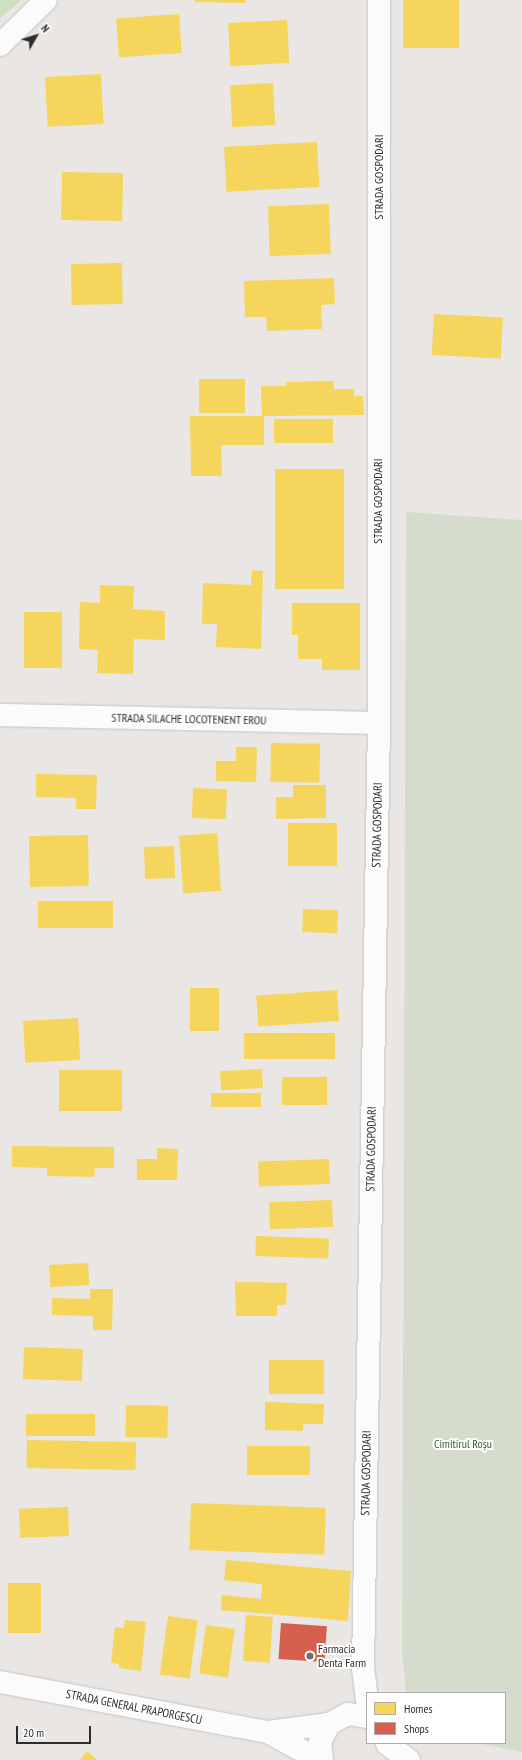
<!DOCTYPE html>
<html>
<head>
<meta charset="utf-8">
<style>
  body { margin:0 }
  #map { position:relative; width:522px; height:1760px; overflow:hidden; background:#e9e6e3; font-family:"PT Sans Narrow",sans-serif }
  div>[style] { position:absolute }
  .green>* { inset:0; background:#cfe0c0 }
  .cemetery>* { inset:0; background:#d6dccc }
  .homes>* { inset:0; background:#f6d55c; transform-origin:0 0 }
  .shops>* { inset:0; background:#d6604d; transform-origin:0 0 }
  .roads { filter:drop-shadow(0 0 1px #c6c5c6) drop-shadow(0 0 1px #c6c5c6) }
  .minor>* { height:22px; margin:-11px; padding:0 11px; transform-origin:11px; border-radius:11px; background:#fcfbfb }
  .dots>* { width:11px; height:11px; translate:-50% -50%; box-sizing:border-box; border:2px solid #fff; border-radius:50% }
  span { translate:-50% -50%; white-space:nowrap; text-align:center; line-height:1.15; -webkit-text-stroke:4px #fff; paint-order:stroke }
  .street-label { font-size:12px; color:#2c2c2c }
  .park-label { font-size:12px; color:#336124 }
  .poi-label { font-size:12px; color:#2c2c2c }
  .left { translate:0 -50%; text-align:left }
  .legend { position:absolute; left:366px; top:1692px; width:140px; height:52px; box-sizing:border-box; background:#fff; border:1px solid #ababab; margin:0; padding:5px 7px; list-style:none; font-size:12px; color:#2c2c2c }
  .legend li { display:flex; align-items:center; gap:8px; height:20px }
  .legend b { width:20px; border:1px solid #ababab }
  .north { position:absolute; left:16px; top:16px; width:40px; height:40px; -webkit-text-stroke:3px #fff; paint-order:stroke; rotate:51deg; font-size:11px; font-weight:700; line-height:16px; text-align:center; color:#2c2c2c }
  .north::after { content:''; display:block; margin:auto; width:14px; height:18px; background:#2c2c2c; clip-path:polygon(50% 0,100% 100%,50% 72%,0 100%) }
  .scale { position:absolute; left:16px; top:1726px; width:75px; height:18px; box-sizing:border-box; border:2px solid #2c2c2c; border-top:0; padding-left:5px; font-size:12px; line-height:14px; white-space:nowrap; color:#2c2c2c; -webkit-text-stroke:3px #fff; paint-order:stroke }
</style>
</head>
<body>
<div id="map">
  <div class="green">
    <i style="clip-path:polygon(0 0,21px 0,0 19px)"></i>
  </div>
  <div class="cemetery">
    <i style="clip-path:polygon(406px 512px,522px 520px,522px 1752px,477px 1743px,505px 1743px,505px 1693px,406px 1693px,402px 1652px)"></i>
  </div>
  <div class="homes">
    <i style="clip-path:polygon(195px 0,246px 0,246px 3px,195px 2px)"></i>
    <i style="left:403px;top:0;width:56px;height:48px"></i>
    <i style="left:179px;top:14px;width:39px;height:63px;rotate:86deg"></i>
    <i style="left:287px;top:20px;width:43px;height:59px;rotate:87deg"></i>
    <i style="left:101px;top:74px;width:50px;height:56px;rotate:87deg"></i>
    <i style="left:273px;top:83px;width:42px;height:43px;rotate:87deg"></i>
    <i style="left:317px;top:142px;width:45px;height:93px;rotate:87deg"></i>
    <i style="left:62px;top:172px;width:61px;height:48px;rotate:1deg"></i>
    <i style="left:329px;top:204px;width:50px;height:61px;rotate:88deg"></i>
    <i style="left:122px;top:263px;width:41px;height:51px;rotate:89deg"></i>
    <i style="clip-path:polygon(334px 278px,335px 304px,321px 305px,322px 329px,267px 331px,266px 317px,245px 317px,244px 281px)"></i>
    <i style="left:434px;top:314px;width:69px;height:41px;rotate:3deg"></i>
    <i style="left:199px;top:379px;width:46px;height:34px"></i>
    <i style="clip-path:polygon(334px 381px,334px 389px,354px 389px,354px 396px,363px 396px,364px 415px,262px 416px,261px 386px,286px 386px,286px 382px)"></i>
    <i style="clip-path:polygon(190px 416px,264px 416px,264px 445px,221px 445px,222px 476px,191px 476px)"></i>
    <i style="left:274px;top:419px;width:59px;height:24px"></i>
    <i style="left:275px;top:469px;width:69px;height:120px"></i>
    <i style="clip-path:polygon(252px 570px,263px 571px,261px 649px,216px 647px,217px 624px,202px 624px,203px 583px,251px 585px)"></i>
    <i style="clip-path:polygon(100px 585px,134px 586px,133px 609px,165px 611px,165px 640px,134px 639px,133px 674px,97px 673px,98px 650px,79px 649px,80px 602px,100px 603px)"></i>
    <i style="clip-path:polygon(292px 603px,360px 603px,360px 670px,322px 670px,322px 659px,298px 659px,298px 635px,292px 635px)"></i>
    <i style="left:24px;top:612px;width:38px;height:56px"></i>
    <i style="left:271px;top:743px;width:49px;height:39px;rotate:1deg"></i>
    <i style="clip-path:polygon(236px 747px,257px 747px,256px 782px,216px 781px,216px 761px,236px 761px)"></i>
    <i style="clip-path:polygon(36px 774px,97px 775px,96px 809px,76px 809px,76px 798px,36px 797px)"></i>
    <i style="clip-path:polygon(293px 785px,326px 785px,326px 818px,276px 819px,276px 797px,293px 797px)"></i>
    <i style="left:193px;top:788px;width:34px;height:30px;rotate:2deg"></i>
    <i style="left:288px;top:823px;width:49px;height:43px"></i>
    <i style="left:217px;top:833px;width:58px;height:38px;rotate:86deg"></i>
    <i style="left:88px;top:835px;width:51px;height:59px;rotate:89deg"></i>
    <i style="left:174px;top:846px;width:32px;height:30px;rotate:88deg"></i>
    <i style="left:38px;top:901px;width:75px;height:27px"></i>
    <i style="left:303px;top:909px;width:35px;height:23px;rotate:2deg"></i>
    <i style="left:190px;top:988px;width:29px;height:43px"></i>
    <i style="left:337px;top:990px;width:31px;height:81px;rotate:86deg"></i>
    <i style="left:78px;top:1018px;width:42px;height:55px;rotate:87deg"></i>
    <i style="left:335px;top:1033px;width:26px;height:91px;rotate:90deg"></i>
    <i style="left:262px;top:1069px;width:19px;height:42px;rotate:87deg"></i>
    <i style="left:59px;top:1070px;width:63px;height:41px"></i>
    <i style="left:282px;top:1077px;width:45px;height:28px"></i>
    <i style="left:211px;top:1093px;width:50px;height:14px"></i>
    <i style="clip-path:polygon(12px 1146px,114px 1147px,114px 1168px,95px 1168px,94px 1177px,47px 1176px,47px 1168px,12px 1167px)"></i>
    <i style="clip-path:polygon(157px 1148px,178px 1149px,177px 1180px,137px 1180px,137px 1159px,157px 1159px)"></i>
    <i style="left:329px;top:1159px;width:25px;height:71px;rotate:88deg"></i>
    <i style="left:332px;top:1200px;width:27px;height:63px;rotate:88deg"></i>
    <i style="left:256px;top:1236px;width:73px;height:20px;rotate:2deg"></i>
    <i style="left:88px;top:1263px;width:22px;height:39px;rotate:87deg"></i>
    <i style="clip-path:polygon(235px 1282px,287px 1283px,286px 1305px,277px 1305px,277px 1316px,236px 1316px)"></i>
    <i style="clip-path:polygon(90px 1289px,113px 1289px,112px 1330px,93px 1330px,93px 1316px,52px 1315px,52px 1298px,90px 1299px)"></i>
    <i style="left:24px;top:1347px;width:59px;height:32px;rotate:2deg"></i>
    <i style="left:269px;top:1360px;width:55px;height:34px"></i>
    <i style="clip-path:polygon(265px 1402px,324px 1404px,323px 1424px,303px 1424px,303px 1431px,265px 1430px)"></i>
    <i style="left:126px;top:1405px;width:42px;height:32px;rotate:1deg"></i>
    <i style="left:26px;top:1414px;width:69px;height:22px"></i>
    <i style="left:27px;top:1440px;width:109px;height:28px;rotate:1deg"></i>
    <i style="left:310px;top:1446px;width:29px;height:63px;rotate:90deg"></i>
    <i style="left:191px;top:1503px;width:135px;height:47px;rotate:2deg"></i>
    <i style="left:68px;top:1507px;width:29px;height:49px;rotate:88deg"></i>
    <i style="clip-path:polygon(226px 1560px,351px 1571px,348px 1621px,221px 1610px,222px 1595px,261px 1599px,262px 1584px,224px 1580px)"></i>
    <i style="left:8px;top:1583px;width:33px;height:50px"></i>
    <i style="left:246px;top:1615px;width:27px;height:46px;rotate:4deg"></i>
    <i style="left:168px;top:1616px;width:30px;height:59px;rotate:8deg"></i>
    <i style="clip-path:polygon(125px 1620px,146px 1622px,141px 1671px,119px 1668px,119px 1664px,111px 1663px,115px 1627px,124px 1628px)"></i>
    <i style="left:206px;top:1625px;width:29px;height:49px;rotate:8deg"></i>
    <i style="clip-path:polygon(87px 1751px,97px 1760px,80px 1760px)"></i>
  </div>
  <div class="shops">
    <i style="left:281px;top:1623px;width:46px;height:36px;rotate:4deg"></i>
  </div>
  <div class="roads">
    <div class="minor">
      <i style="left:0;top:45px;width:64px;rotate:-44.4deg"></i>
      <i style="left:0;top:715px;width:379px;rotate:1.2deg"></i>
      <i style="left:0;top:1682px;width:273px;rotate:10.6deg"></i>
      <i style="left:268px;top:1732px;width:58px;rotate:28.8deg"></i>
      <i style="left:367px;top:1700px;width:32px;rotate:-97deg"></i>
      <i style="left:363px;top:1668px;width:945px;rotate:-89.03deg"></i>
      <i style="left:379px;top:723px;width:723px;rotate:-90deg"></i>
      <i style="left:268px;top:1732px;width:62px;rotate:-7.5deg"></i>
      <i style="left:387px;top:1744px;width:27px;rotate:36deg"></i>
      <i style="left:322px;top:1760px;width:18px;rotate:-96deg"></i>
      <i style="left:320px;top:1742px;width:20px;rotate:-63deg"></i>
      <i style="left:329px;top:1724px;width:21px;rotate:-28deg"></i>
      <i style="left:348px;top:1714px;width:19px;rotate:9deg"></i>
    </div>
  </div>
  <div class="dots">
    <i style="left:310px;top:1656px;background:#6e6d6c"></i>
  </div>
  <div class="street-label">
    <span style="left:379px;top:177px;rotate:-90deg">STRADA GOSPODARI</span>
    <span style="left:378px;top:501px;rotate:-90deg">STRADA GOSPODARI</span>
    <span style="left:189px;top:719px;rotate:1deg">STRADA SILACHE LOCOTENENT EROU</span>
    <span style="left:377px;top:825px;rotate:-89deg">STRADA GOSPODARI</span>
    <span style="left:371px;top:1149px;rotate:-89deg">STRADA GOSPODARI</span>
    <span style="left:366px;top:1473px;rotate:-89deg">STRADA GOSPODARI</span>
    <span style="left:134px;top:1707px;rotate:11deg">STRADA GENERAL PRAPORGESCU</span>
  </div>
  <div class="park-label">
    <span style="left:463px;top:1444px">Cimitirul Roșu</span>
  </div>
  <div class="poi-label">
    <span class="left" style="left:318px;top:1656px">Farmacia<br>Denta Farm</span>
  </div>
  <ul class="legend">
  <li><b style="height:11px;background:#f6d55c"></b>Homes</li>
  <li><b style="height:11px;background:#d6604d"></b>Shops</li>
  </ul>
  <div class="north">N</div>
  <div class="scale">20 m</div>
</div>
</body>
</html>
